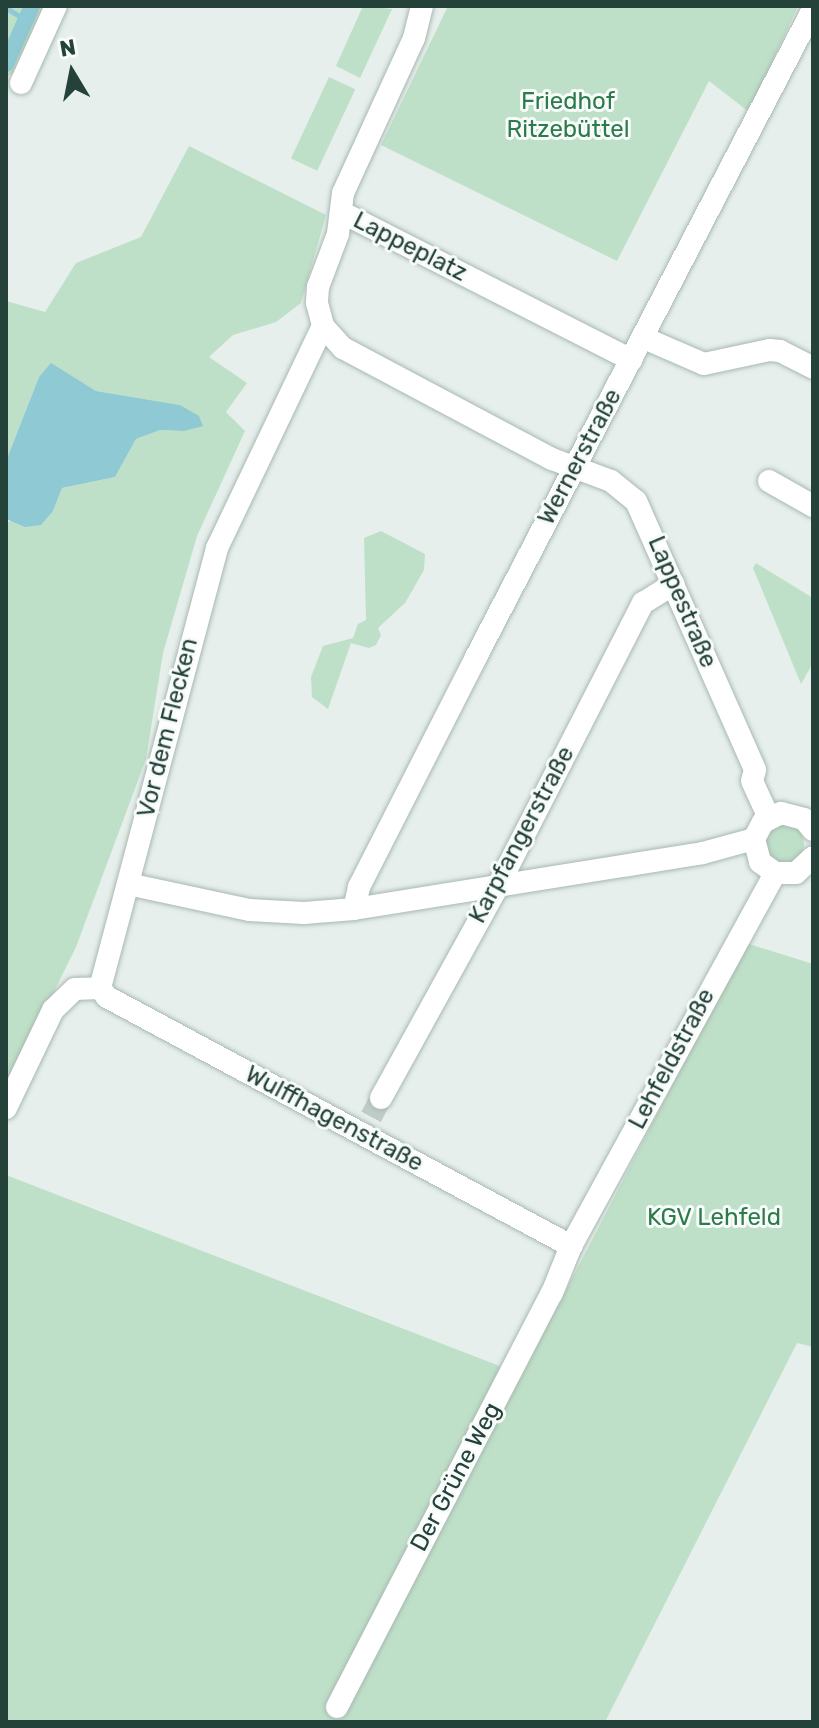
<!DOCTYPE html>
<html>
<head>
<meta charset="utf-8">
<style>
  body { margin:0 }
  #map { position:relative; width:819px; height:1728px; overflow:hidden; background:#e6efeb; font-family:Rubik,sans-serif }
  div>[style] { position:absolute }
  .green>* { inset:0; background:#bfe0c8; transform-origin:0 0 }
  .round { border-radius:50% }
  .water>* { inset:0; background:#8ec9d4 }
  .stream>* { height:5px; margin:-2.5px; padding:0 2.5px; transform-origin:2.5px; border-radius:2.5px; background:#8ec9d4 }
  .canal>* { height:16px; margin:-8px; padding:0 8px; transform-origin:8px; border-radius:8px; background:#8ec9d4 }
  .minor-tunnel>* { height:22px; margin-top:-11px; transform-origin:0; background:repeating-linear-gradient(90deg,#bfccc8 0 22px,transparent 0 33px) }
  .roads { filter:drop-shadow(0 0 2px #a8b8b2) drop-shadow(0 0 2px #a8b8b2) }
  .minor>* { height:22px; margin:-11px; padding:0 11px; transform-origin:11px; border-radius:11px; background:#fff }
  span { translate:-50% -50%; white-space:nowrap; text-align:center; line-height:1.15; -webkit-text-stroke:6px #f7fbf9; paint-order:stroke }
  .park-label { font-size:24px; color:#2d7a4b }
  .street-label { font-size:24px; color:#24423a }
  .frame { position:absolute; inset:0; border:8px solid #24423a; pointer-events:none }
  .north { position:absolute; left:32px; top:32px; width:80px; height:80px; -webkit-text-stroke:6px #f7fbf9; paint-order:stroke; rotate:350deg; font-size:22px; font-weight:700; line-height:32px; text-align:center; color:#24423a }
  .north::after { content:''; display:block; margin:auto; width:28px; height:36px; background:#24423a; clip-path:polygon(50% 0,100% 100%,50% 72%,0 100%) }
</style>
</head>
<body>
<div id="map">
  <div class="green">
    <i style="clip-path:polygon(6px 6px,44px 6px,15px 72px,6px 77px)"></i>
    <i style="clip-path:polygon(363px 6px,392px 9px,360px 78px,336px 66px)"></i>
    <i style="clip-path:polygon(448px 6px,798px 6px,749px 112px,709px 81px,617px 261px,381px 145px)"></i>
    <i style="left:329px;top:77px;width:29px;height:90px;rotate:25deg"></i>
    <i style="clip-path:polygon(189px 146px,326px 215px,301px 303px,276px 322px,233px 335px,209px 357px,247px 383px,226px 412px,245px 431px,197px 536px,163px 653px,146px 759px,76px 947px,6px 1089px,6px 519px,8px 522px,53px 511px,62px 488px,115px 477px,136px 439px,160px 430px,184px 431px,180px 405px,96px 391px,51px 364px,39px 377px,6px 461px,6px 301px,45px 312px,76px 263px,141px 237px)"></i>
    <i style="clip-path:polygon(381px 531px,425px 554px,424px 570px,405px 603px,378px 628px,381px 635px,376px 645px,369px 648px,351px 643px,328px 709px,312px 697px,311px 677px,323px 646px,353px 638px,358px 624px,366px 620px,364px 538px)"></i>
    <i style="clip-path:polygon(756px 563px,813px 598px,813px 663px,801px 684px,753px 568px)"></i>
    <i class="round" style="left:766px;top:825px;width:38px;height:38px"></i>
    <i style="clip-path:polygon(746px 943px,813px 964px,813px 1347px,797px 1343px,605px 1722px,6px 1722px,6px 1175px,497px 1365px,520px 1379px)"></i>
  </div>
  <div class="water">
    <i style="clip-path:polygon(51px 363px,96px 391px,180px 405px,199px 416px,203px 426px,184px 431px,160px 430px,136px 439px,115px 477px,62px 488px,53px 511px,41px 525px,25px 527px,6px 519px,6px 461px,39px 377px)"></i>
  </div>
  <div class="stream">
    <i style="left:6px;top:8px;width:23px;rotate:31deg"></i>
  </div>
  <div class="canal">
    <i style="left:6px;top:64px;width:64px;rotate:-65.9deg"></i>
  </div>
  <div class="minor-tunnel">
    <i style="left:371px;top:1117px;width:21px;rotate:-62deg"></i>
  </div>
  <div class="roads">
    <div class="minor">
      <i style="left:422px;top:6px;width:33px;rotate:104deg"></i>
      <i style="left:414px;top:38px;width:170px;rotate:114.6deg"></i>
      <i style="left:343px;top:193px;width:41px;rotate:97deg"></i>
      <i style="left:338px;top:234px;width:57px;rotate:110.7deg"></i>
      <i style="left:318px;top:287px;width:16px;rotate:94deg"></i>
      <i style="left:317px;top:303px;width:24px;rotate:75deg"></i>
      <i style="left:323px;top:326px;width:30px;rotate:48deg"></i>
      <i style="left:343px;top:348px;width:237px;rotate:28deg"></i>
      <i style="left:552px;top:459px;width:63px;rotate:20.4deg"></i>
      <i style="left:611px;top:481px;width:32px;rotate:39deg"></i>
      <i style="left:636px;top:501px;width:294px;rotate:66.1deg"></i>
      <i style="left:755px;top:770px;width:11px;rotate:105deg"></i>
      <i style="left:752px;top:781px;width:41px;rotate:65.3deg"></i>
      <i style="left:21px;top:83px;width:85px;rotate:-65.6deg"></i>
      <i style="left:341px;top:212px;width:326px;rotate:27deg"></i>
      <i style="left:644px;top:338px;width:65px;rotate:23.4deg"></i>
      <i style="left:704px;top:364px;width:67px;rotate:-12deg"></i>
      <i style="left:770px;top:350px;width:10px;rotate:6deg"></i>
      <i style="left:780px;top:351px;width:37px;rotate:27deg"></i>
      <i style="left:769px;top:481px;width:51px;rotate:29.6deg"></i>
      <i style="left:813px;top:830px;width:14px;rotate:-129deg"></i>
      <i style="left:804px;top:819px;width:24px;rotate:-165deg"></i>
      <i style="left:781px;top:813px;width:20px;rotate:153deg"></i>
      <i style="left:763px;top:822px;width:19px;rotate:118deg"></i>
      <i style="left:754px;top:839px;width:24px;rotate:75deg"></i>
      <i style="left:760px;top:862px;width:19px;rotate:36deg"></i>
      <i style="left:775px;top:873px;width:21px"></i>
      <i style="left:796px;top:873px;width:23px;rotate:-43deg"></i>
      <i style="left:128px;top:884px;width:124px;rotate:12.1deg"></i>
      <i style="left:249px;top:910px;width:55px;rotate:3.1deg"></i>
      <i style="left:304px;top:913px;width:50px;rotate:-4.6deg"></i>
      <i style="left:354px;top:909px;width:353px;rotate:-9.1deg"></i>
      <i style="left:703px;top:853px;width:53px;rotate:-15.4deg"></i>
      <i style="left:354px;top:909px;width:23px;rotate:-77deg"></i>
      <i style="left:359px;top:887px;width:258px;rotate:-63deg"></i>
      <i style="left:476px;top:657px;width:730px;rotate:-62.52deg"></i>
      <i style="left:100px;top:988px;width:455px;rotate:-75.1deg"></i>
      <i style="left:217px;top:548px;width:246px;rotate:-64.5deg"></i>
      <i style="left:100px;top:988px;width:11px;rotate:52deg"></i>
      <i style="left:107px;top:997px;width:527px;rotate:28.22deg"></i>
      <i style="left:381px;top:1098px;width:244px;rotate:-61.1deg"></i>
      <i style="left:499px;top:884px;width:316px;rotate:-62.9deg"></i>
      <i style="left:643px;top:603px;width:36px;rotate:-32deg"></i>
      <i style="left:6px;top:1108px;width:109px;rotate:-64.4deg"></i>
      <i style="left:53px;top:1010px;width:30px;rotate:-44deg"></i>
      <i style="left:75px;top:989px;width:25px;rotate:-2deg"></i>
      <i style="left:337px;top:1707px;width:466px;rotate:-62.6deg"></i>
      <i style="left:552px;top:1293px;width:51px;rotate:-68deg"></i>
      <i style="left:571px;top:1246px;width:425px;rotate:-61.3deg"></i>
    </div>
  </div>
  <div class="park-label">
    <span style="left:568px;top:116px">Friedhof<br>Ritzebüttel</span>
    <span style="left:714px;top:1218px">KGV Lehfeld</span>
  </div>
  <div class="street-label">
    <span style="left:410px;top:247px;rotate:27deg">Lappeplatz</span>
    <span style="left:580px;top:457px;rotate:-62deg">Wernerstraße</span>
    <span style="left:682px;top:602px;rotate:67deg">Lappestraße</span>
    <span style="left:168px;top:728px;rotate:-76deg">Vor dem Flecken</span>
    <span style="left:522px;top:835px;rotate:-62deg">Karpfangerstraße</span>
    <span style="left:672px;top:1059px;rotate:-62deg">Lehfeldstraße</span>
    <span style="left:334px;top:1119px;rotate:28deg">Wulffhagenstraße</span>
    <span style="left:456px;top:1477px;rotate:-62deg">Der Grüne Weg</span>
  </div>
  <div class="frame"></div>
  <div class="north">N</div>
</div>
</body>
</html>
